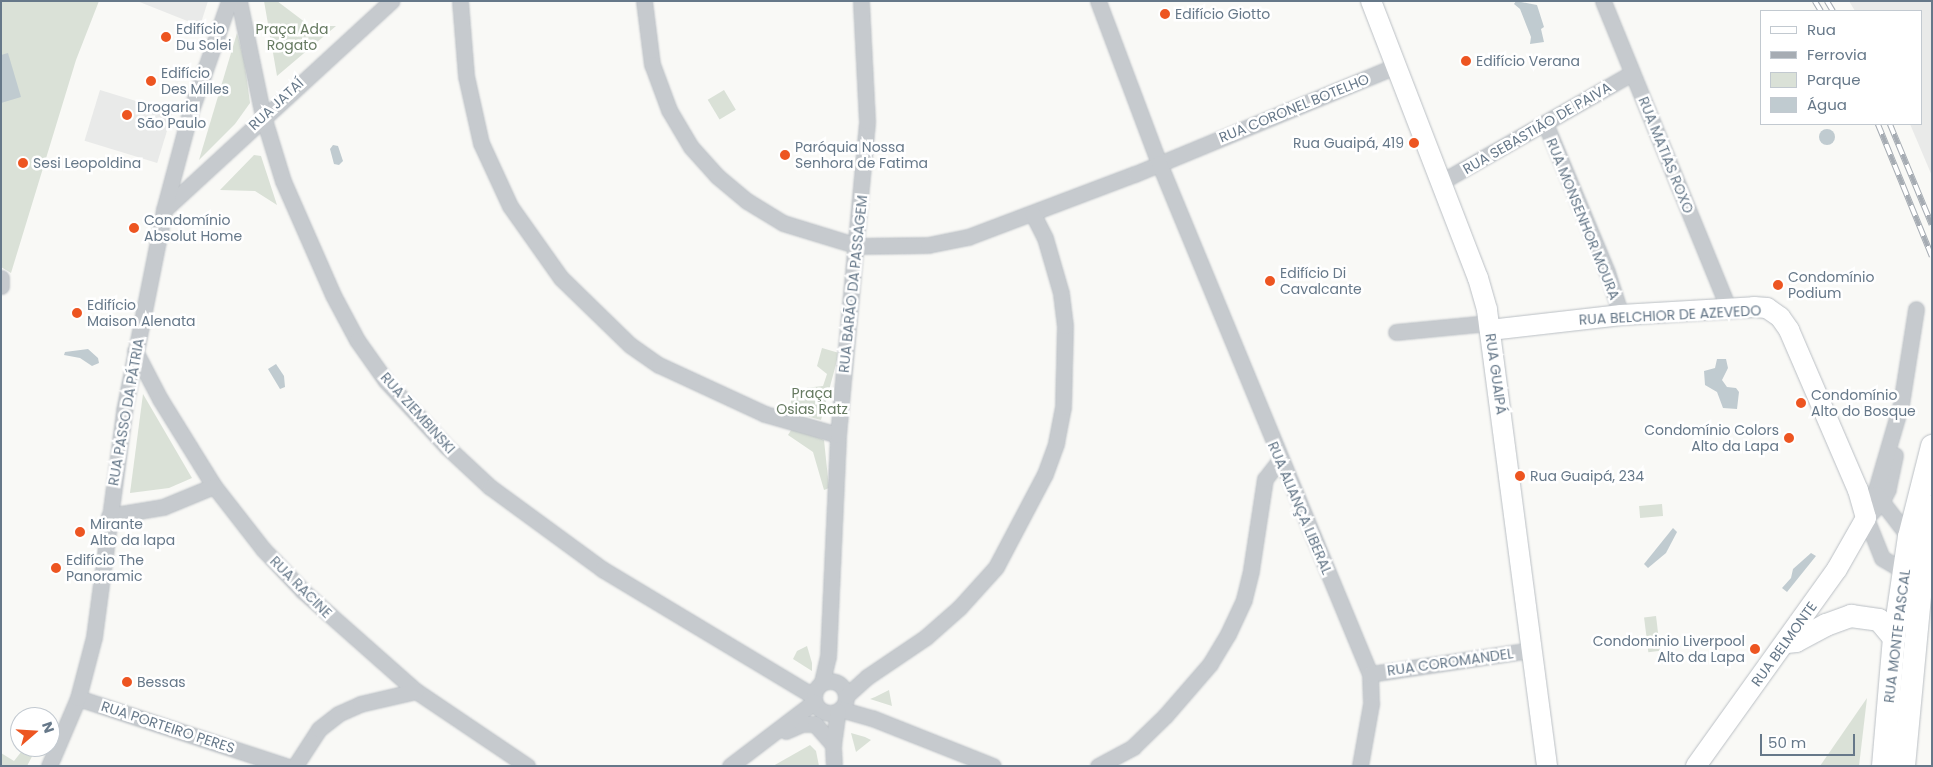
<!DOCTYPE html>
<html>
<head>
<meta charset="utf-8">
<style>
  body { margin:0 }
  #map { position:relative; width:1933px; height:767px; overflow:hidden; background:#f9f9f6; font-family:Poppins,sans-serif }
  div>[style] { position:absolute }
  .built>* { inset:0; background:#e9eae9; transform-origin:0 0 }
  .green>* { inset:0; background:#dae1d7; transform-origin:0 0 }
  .water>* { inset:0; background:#c0cbd0 }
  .round { border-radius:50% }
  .roads { filter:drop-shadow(0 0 1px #babfc4) drop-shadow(0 0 1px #babfc4) }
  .street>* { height:15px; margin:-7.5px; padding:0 7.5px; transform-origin:7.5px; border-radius:7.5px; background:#c6cace }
  .street>.ring { margin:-7.5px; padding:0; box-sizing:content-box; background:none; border:15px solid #c6cace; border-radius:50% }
  .secondary>* { height:20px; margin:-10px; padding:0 10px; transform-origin:10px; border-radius:10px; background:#fff }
  .primary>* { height:22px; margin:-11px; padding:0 11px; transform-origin:11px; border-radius:11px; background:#fff }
  .rail>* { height:5.5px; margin-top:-2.75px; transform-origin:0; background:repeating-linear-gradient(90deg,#fff 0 11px,#a6acb3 0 22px); box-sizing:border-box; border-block:1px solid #a6acb3 }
  .dots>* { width:14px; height:14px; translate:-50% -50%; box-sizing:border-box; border:2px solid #fff; border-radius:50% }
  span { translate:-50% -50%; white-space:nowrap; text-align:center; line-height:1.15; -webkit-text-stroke:5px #fff; paint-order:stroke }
  .poi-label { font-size:14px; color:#667889 }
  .left { translate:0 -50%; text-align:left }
  .right { translate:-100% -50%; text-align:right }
  .park-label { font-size:14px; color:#667a61 }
  .street-label { font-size:14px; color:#667889 }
  .frame { position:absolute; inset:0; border:2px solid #667889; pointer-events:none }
  .legend { position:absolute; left:1760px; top:10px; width:162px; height:115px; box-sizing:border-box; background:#fff; border:1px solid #c2c9d0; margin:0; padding:6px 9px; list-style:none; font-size:15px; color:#667889 }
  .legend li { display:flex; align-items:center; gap:10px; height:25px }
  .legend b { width:25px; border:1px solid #c2c9d0 }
  .north { position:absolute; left:10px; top:707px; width:50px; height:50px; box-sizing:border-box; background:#fff; border:1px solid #c2c9d0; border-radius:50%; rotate:71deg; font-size:14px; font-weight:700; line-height:20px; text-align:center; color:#667889 }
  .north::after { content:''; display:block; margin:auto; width:18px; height:22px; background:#ed5521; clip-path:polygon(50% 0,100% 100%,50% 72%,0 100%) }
  .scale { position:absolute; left:1760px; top:734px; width:95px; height:22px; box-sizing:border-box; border:2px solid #667889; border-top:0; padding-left:6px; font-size:15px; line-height:18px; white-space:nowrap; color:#667889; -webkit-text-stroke:4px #fff; paint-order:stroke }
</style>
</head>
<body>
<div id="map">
  <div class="built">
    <i style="clip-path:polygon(137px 1px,208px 1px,200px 26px)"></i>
    <i style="clip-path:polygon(1849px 1px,1932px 1px,1932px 176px,1910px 124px,1922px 124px,1922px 11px,1855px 11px)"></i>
    <i style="left:100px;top:90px;width:76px;height:53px;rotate:17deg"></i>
  </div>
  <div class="green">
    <i style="clip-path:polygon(1px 1px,99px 1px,76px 60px,11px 273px,1px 267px)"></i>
    <i style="clip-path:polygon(264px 1px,277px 1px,310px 26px,336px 26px,277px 76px)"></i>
    <i style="clip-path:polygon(237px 33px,244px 59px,250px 103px,235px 124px,199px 160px)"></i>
    <i style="left:724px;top:90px;width:23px;height:19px;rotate:59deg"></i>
    <i style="clip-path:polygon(254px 155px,261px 156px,277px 205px,255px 191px,220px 190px)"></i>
    <i style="clip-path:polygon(822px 348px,839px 353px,821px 420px,791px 412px,791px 399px,795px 389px,823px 386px,827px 374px,817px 366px)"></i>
    <i style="clip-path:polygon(143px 394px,192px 478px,169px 488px,130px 493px)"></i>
    <i style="clip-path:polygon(793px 427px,824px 440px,829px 488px,824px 490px,813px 452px,788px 435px)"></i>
    <i style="left:1662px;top:504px;width:12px;height:23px;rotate:85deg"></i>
    <i style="left:1656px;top:616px;width:35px;height:12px;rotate:83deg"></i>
    <i style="clip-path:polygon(807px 646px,812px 663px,812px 671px,793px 659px,797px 651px)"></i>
    <i style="clip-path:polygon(889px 690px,892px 706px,870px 699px,875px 697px)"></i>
    <i style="clip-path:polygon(1867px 698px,1859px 766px,1820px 766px)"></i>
    <i style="clip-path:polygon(851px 733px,865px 737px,871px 740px,856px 752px)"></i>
    <i style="clip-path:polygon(810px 745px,816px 751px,819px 766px,773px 766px)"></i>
    <i style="clip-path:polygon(25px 747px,37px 747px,27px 766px,1px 766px,1px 753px,14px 761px)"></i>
  </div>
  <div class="water">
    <i style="clip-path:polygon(1516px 1px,1537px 5px,1544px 27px,1541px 29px,1544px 42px,1530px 44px,1531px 37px,1520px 9px,1514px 4px)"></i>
    <i style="clip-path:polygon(8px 53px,21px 97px,1px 103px,1px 55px)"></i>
    <i class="round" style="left:1819px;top:129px;width:16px;height:16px"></i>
    <i style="clip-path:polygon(333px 145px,338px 146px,343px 161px,339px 165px,334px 164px,330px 149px)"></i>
    <i style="clip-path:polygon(88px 349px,98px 358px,99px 363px,92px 366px,80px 358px,64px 355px,65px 352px)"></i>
    <i style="clip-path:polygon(1717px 359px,1726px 359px,1728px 368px,1722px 380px,1727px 387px,1736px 388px,1739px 392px,1737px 409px,1723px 408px,1717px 392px,1705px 385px,1704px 371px,1715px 368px)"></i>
    <i style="clip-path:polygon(276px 364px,284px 376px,285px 387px,280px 389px,268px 369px)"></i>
    <i style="clip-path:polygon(1673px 528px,1677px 532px,1666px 553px,1648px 568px,1644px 564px)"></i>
    <i style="clip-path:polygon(1811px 553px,1816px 556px,1787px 592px,1782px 588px,1791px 578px,1793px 569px)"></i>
  </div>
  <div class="roads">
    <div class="street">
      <i style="left:239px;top:1px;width:117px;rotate:78.2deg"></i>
      <i style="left:263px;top:116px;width:68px;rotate:72.9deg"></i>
      <i style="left:283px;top:181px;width:124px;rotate:66.3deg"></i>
      <i style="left:333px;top:295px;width:51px;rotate:61.9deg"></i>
      <i style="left:357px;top:340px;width:50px;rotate:54.7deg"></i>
      <i style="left:386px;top:381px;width:90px;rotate:47.3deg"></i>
      <i style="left:447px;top:447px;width:59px;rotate:42.9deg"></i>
      <i style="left:490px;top:487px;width:139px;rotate:36.2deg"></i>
      <i style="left:602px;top:569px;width:246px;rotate:31deg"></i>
      <i style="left:460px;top:1px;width:75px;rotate:85.4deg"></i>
      <i style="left:466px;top:76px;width:69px;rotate:77.4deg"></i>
      <i style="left:481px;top:143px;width:69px;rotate:65.3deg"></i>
      <i style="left:510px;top:206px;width:88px;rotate:54.7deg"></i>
      <i style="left:561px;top:278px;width:96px;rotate:44.2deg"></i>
      <i style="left:630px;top:345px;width:35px;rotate:35deg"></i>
      <i style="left:659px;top:365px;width:117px;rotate:24.8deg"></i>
      <i style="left:765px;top:414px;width:76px;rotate:16deg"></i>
      <i style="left:644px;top:1px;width:64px;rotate:82.8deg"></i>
      <i style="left:652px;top:64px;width:49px;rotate:69.7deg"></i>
      <i style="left:669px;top:110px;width:43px;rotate:59.3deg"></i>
      <i style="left:691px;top:147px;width:39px;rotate:48deg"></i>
      <i style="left:717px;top:176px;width:39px;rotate:40deg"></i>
      <i style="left:747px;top:201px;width:42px;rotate:31.4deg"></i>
      <i style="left:783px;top:223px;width:78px;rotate:17deg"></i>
      <i style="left:858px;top:246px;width:70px;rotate:-0.8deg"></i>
      <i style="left:928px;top:245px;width:41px;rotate:-11.3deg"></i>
      <i style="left:968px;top:237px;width:178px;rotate:-20.7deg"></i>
      <i style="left:1135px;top:174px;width:282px;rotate:-22.5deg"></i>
      <i style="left:1098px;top:1px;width:173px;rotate:69.4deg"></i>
      <i style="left:1159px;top:163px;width:553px;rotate:67.56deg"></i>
      <i style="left:1370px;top:674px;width:30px;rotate:88deg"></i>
      <i style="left:1371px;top:704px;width:63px;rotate:100.1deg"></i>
      <i style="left:1603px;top:1px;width:331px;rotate:67.8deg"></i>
      <i style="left:1545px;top:123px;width:161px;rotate:67.4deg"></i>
      <i style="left:1607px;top:272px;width:45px;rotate:72deg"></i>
      <i style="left:1441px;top:182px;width:220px;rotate:-29.7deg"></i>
      <i style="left:164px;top:210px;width:309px;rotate:-42.6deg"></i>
      <i style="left:1px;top:278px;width:8px;rotate:90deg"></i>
      <i style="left:1396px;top:332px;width:93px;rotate:-5.5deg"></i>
      <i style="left:135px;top:351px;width:54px;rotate:62.5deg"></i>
      <i style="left:160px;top:399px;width:102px;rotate:58.2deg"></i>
      <i style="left:214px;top:486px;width:80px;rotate:52.1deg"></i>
      <i style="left:263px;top:549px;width:58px;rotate:46.4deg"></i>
      <i style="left:303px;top:591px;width:151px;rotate:41.5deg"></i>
      <i style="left:416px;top:691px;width:134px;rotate:34deg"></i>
      <i style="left:1895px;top:455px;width:35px;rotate:102deg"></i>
      <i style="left:1888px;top:489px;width:13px;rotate:117deg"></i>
      <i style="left:1882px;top:501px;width:23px;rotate:133deg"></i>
      <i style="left:1866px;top:518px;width:43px;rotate:68.2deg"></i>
      <i style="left:1882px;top:558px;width:26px;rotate:31deg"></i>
      <i style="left:1875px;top:493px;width:93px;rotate:-73.7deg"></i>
      <i style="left:1901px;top:404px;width:96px;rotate:-81deg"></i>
      <i style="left:1876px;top:494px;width:54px;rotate:52.5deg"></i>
      <i style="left:109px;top:516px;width:55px;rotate:-9.5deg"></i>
      <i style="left:163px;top:507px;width:55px;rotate:-22.4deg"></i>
      <i style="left:1370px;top:674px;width:163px;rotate:-8.5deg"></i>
      <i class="ring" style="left:814px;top:681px;width:17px;height:17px"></i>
      <i style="left:822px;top:682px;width:26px;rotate:-77deg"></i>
      <i style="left:828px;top:657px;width:222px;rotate:-87.4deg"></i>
      <i style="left:838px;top:435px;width:315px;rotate:-84.7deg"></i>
      <i style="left:867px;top:121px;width:120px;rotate:-92.9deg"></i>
      <i style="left:846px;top:696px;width:28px;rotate:-42deg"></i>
      <i style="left:867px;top:677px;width:71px;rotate:-34.1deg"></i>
      <i style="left:926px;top:637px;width:44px;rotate:-41.3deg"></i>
      <i style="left:959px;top:608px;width:55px;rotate:-47.9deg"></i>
      <i style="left:996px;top:567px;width:105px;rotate:-62.2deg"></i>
      <i style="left:1045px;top:474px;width:33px;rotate:-70deg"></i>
      <i style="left:1056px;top:443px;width:37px;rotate:-79deg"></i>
      <i style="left:1063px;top:407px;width:81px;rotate:-88.6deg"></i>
      <i style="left:1065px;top:326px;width:33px;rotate:-97deg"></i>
      <i style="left:1061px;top:293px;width:57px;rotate:-106.2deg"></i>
      <i style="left:1045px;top:238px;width:27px;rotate:-117deg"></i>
      <i style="left:78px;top:698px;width:219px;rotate:18.1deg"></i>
      <i style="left:840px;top:709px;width:33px;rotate:16deg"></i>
      <i style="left:872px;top:718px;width:130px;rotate:21.6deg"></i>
      <i style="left:786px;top:731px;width:17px;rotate:-24deg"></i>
      <i style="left:802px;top:724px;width:13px"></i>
      <i style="left:815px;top:724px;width:28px;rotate:49deg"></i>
      <i style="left:49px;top:766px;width:74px;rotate:-66.9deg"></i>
      <i style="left:78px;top:698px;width:63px;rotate:-75.3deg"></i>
      <i style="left:94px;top:637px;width:228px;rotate:-82.4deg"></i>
      <i style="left:124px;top:411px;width:205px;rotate:-78.7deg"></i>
      <i style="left:164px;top:210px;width:100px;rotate:-75deg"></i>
      <i style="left:190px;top:113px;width:119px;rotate:-70.8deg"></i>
      <i style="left:295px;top:766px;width:44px;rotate:-57deg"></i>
      <i style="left:319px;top:729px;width:24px;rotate:-38deg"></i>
      <i style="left:338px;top:714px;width:24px;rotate:-24deg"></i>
      <i style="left:360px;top:704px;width:57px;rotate:-13.1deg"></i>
      <i style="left:730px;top:766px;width:106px;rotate:-37.3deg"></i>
      <i style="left:834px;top:766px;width:21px;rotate:-93deg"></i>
      <i style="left:833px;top:745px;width:34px;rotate:-82deg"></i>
      <i style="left:1098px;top:766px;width:40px;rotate:-28deg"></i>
      <i style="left:1133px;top:747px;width:45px;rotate:-44.1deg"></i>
      <i style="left:1165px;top:716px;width:69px;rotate:-49.1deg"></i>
      <i style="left:1210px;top:664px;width:35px;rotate:-59deg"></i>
      <i style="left:1228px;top:634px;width:38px;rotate:-65deg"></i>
      <i style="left:1244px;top:599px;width:30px;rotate:-76deg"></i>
      <i style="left:1251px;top:570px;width:92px;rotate:-81.3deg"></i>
      <i style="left:1265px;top:479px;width:24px;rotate:-52deg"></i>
    </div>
    <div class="secondary">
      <i style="left:1371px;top:1px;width:297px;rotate:68.9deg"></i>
      <i style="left:1478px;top:278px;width:33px;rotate:74deg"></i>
      <i style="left:1487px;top:310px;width:460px;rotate:82.5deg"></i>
      <i style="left:1490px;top:330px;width:132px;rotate:-6.5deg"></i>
      <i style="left:1621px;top:315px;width:133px;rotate:-3.4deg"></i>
      <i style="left:1754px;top:307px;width:13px;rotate:4deg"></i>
      <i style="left:1767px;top:308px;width:16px;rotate:35deg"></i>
      <i style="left:1780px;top:317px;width:16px;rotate:55deg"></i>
      <i style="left:1789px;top:330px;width:174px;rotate:66.7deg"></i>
      <i style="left:1858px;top:490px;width:29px;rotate:74deg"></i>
      <i style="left:1866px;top:518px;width:59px;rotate:119.6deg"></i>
      <i style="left:1837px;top:569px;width:242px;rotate:125.6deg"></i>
    </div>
    <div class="primary">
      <i style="left:1787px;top:642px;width:9px;rotate:-6deg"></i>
      <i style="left:1796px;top:641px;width:34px;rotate:-28deg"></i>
      <i style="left:1826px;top:625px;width:27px;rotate:-20deg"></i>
      <i style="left:1851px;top:616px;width:28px;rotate:8deg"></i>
      <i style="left:1879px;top:620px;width:23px;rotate:50deg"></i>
      <i style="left:1883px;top:766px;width:128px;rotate:-85.1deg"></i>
      <i style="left:1894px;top:638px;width:102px;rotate:-81.6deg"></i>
      <i style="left:1909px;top:537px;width:94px;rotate:-75.8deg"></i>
      <i style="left:1904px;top:766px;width:203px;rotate:-84.6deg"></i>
      <i style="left:1923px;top:564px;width:58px;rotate:-81deg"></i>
    </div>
  </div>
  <div class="rail">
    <i style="left:1815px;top:1px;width:12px;rotate:59deg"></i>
    <i style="left:1827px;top:1px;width:12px;rotate:59deg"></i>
    <i style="left:1878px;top:124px;width:143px;rotate:67.8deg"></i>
    <i style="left:1890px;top:124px;width:109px;rotate:67.4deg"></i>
  </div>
  <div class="dots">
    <i style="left:1165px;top:14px;background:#ed5521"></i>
    <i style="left:166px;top:37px;background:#ed5521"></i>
    <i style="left:1466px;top:61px;background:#ed5521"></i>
    <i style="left:151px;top:81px;background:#ed5521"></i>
    <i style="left:127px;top:115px;background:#ed5521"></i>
    <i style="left:1414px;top:143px;background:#ed5521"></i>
    <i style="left:785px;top:155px;background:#ed5521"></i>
    <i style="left:23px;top:163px;background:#ed5521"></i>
    <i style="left:134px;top:228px;background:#ed5521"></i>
    <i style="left:1270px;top:281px;background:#ed5521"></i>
    <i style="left:1778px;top:285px;background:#ed5521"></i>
    <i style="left:77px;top:313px;background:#ed5521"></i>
    <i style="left:1801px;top:403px;background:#ed5521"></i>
    <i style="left:1789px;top:438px;background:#ed5521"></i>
    <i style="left:1520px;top:476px;background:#ed5521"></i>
    <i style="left:80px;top:532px;background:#ed5521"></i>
    <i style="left:56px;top:568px;background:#ed5521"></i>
    <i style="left:1755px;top:649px;background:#ed5521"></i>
    <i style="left:127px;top:682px;background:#ed5521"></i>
  </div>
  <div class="poi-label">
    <span class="left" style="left:1175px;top:14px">Edifício Giotto</span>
    <span class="left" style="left:176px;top:37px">Edifício<br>Du Solei</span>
    <span class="left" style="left:1476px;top:61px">Edifício Verana</span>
    <span class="left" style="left:161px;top:81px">Edifício<br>Des Milles</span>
    <span class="left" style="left:137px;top:115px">Drogaria<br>São Paulo</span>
    <span class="right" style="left:1404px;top:143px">Rua Guaipá, 419</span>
    <span class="left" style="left:795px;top:155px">Paróquia Nossa<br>Senhora de Fatima</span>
    <span class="left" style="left:33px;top:163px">Sesi Leopoldina</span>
    <span class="left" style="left:144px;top:228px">Condomínio<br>Absolut Home</span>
    <span class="left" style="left:1280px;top:281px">Edifício Di<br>Cavalcante</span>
    <span class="left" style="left:1788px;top:285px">Condomínio<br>Podium</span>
    <span class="left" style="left:87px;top:313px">Edifício<br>Maison Alenata</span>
    <span class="left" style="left:1811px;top:403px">Condomínio<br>Alto do Bosque</span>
    <span class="right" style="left:1779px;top:438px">Condomínio Colors<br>Alto da Lapa</span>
    <span class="left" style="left:1530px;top:476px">Rua Guaipá, 234</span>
    <span class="left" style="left:90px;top:532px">Mirante<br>Alto da lapa</span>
    <span class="left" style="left:66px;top:568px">Edifício The<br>Panoramic</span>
    <span class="right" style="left:1745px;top:649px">Condominio Liverpool<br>Alto da Lapa</span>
    <span class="left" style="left:137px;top:682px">Bessas</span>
  </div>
  <div class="park-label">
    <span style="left:292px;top:37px">Praça Ada<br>Rogato</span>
    <span style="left:812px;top:401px">Praça<br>Osias Ratz</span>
  </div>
  <div class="street-label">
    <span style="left:276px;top:104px;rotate:-43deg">RUA JATAÍ</span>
    <span style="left:1294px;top:108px;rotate:-22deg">RUA CORONEL BOTELHO</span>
    <span style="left:1537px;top:128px;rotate:-30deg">RUA SEBASTIÃO DE PAIVA</span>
    <span style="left:1666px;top:155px;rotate:68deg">RUA MATIAS ROXO</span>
    <span style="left:1583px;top:219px;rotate:68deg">RUA MONSENHOR MOURA</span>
    <span style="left:853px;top:284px;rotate:-84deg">RUA BARÃO DA PASSAGEM</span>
    <span style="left:1670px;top:315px;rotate:-3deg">RUA BELCHIOR DE AZEVEDO</span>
    <span style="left:1496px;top:374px;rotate:82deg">RUA GUAIPÁ</span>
    <span style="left:126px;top:412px;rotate:-80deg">RUA PASSO DA PÁTRIA</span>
    <span style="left:418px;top:413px;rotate:48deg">RUA ZIEMBINSKI</span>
    <span style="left:1300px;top:508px;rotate:67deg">RUA ALIANÇA LIBERAL</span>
    <span style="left:301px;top:587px;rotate:45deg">RUA RACINE</span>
    <span style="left:1897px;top:636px;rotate:-83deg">RUA MONTE PASCAL</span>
    <span style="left:1784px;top:644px;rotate:-54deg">RUA BELMONTE</span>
    <span style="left:1450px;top:662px;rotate:-8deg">RUA COROMANDEL</span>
    <span style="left:168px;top:727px;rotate:18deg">RUA PORTEIRO PERES</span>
  </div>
  <div class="frame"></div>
  <ul class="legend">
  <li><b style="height:6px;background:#fff"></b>Rua</li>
  <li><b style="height:6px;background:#a6acb3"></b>Ferrovia</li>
  <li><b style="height:14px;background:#dae1d7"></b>Parque</li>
  <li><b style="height:14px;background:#c0cbd0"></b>Água</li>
  </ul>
  <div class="north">N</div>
  <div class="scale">50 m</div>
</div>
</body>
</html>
